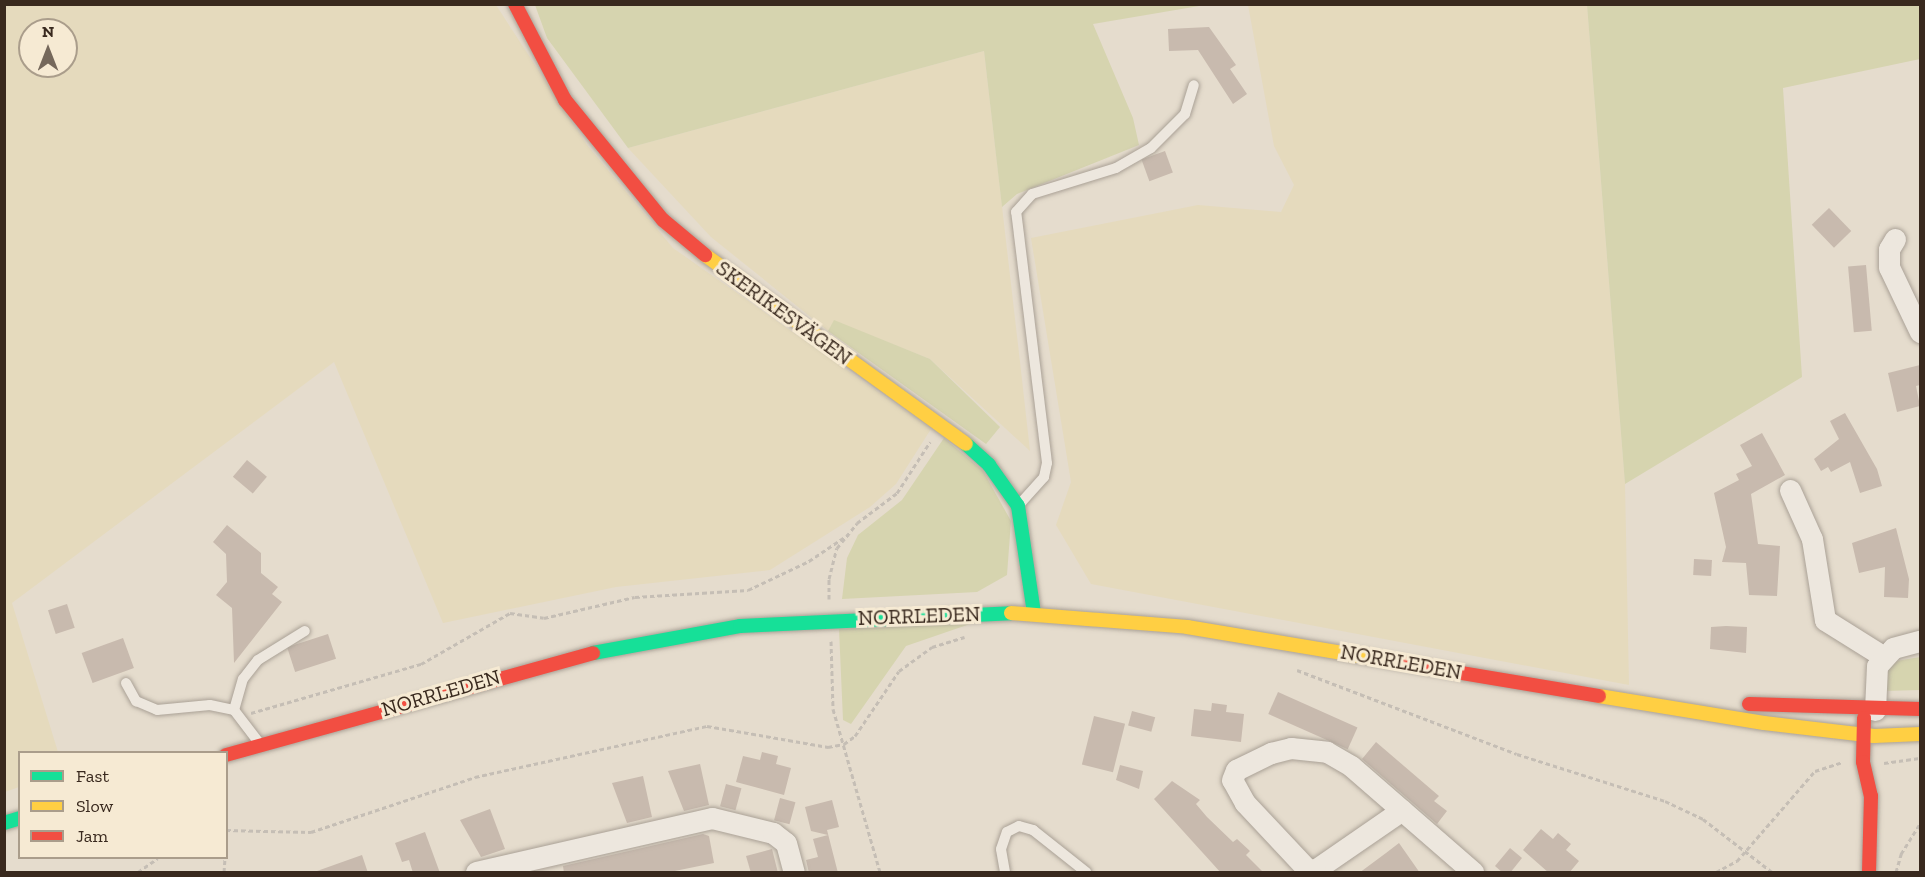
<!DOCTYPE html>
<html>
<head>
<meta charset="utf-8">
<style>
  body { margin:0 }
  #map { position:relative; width:1925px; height:877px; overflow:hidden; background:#e5dccd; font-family:"Zilla Slab",serif }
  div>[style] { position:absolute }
  .farmland>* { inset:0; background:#e5dabd }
  .green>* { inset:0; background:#d6d4af }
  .building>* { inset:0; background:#c8baae; transform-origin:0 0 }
  .path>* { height:3px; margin-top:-1.5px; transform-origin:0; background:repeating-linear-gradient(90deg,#c5beb5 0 4.5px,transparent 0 7.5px) }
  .roads { filter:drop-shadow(0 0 2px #aaa196) drop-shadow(0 0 2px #aaa196) }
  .lane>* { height:10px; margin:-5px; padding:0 5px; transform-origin:5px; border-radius:5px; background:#ede7de }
  .street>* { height:21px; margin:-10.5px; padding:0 10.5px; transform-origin:10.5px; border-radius:10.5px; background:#ede7de }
  .fast>* { height:14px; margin:-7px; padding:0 7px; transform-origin:7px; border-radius:7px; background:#16e098 }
  .slow>* { height:14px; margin:-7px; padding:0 7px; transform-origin:7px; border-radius:7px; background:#ffcf43 }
  .jam>* { height:14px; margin:-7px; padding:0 7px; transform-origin:7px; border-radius:7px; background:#f24e42 }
  span { translate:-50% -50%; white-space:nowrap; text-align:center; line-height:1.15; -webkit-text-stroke:6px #f6ead3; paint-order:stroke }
  .street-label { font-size:21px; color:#39291e }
  .frame { position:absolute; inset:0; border:6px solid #39291e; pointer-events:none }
  .legend { position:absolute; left:18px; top:751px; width:210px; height:108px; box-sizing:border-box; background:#f6ead3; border:2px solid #aa9d8b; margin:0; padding:8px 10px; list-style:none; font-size:18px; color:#39291e }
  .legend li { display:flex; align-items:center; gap:12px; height:30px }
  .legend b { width:30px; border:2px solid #aa9d8b }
  .north { position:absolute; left:18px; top:18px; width:60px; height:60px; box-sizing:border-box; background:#f6ead3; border:2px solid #aa9d8b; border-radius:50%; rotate:0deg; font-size:16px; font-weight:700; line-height:24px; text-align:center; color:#39291e }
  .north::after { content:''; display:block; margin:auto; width:21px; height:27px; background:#75685b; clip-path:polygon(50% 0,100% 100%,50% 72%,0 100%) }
</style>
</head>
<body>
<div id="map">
  <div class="farmland">
    <i style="clip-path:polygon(evenodd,4px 5px,496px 5px,587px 145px,673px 248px,931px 429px,896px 484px,870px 507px,770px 570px,616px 587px,443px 623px,334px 362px,12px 603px,58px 752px,20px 752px,19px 787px,5px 792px,4px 5px,30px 30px,66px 30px,66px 66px,30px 66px,30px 30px)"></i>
    <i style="clip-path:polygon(1248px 5px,1587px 5px,1625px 484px,1629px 685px,1091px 584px,1056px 525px,1071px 482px,1031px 238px,1198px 205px,1281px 212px,1294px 185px,1274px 146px)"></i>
    <i style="clip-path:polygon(984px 51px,1020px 362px,1030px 451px,930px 359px,834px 321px,828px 331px,711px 237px,628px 148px)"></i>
  </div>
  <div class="green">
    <i style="clip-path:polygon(535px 5px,1205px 5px,1093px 24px,1133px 118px,1139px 145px,1017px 194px,1002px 207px,984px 51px,628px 148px,547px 38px)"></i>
    <i style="clip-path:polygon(1587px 5px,1920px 5px,1920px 59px,1783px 88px,1802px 377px,1625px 484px)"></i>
    <i style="clip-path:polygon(834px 320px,930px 359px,1000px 427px,986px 444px,828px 331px)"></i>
    <i style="clip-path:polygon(944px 438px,983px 471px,1011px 521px,1007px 575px,977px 592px,842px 599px,847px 558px,858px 535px,902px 500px)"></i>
    <i style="clip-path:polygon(970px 624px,906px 646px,851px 724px,843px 720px,839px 629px)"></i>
    <i style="clip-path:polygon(1920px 657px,1920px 690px,1883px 691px,1890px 662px)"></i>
  </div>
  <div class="building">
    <i style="clip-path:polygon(1209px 27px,1236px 65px,1230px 69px,1247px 94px,1233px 104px,1198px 50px,1169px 51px,1168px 29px)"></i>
    <i style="left:1165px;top:151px;width:23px;height:25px;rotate:70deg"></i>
    <i style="left:1829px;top:208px;width:32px;height:24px;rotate:46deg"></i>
    <i style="left:1866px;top:265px;width:66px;height:18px;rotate:85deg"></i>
    <i style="clip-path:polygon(1920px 365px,1920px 385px,1916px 386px,1920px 406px,1897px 412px,1888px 373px)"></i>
    <i style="clip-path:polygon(1845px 413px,1877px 469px,1882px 486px,1860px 493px,1850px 462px,1831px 472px,1828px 467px,1821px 471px,1814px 459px,1839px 439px,1830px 421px)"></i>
    <i style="clip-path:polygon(1762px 433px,1785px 475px,1751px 494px,1758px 544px,1780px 546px,1777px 596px,1749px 595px,1746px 563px,1722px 562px,1726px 547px,1714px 493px,1739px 480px,1736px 474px,1752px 466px,1740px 445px)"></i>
    <i style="left:247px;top:460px;width:26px;height:22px;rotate:40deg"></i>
    <i style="clip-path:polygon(227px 525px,261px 553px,261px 573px,278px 587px,272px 594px,282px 602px,234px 663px,232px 608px,216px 595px,227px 582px,226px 554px,213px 542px)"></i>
    <i style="clip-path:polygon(1896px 528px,1909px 579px,1908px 598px,1884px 597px,1885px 567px,1859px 573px,1852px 543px)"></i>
    <i style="left:1694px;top:559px;width:18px;height:16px;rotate:3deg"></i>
    <i style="left:67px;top:604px;width:25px;height:20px;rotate:72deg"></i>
    <i style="clip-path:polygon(1726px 626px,1747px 627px,1746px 653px,1710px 649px,1711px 627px)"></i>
    <i style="left:328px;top:634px;width:26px;height:43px;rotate:72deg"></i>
    <i style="left:123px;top:638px;width:32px;height:44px;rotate:70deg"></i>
    <i style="left:1278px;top:692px;width:87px;height:24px;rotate:24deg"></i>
    <i style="clip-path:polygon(1212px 703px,1227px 705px,1226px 712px,1244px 714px,1241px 742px,1191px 736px,1194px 709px,1211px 711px)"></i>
    <i style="left:1132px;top:711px;width:24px;height:15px;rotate:15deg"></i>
    <i style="left:1094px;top:716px;width:32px;height:50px;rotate:14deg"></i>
    <i style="clip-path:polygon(1376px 742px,1439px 796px,1434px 801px,1447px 811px,1437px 824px,1362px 759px)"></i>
    <i style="clip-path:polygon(762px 752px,778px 756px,776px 764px,791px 768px,784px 795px,736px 782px,743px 756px,760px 760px)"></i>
    <i style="clip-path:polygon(700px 764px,709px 805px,684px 811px,668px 771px)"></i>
    <i style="clip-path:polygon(1120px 765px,1143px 771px,1139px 789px,1116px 780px)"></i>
    <i style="clip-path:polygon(643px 776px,652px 817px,627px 823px,612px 783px)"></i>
    <i style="clip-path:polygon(1172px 781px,1200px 800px,1196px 804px,1207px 817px,1233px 842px,1237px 839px,1250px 851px,1246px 855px,1264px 873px,1221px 873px,1212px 863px,1154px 799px)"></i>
    <i style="left:726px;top:784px;width:16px;height:23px;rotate:15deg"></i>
    <i style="left:780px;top:798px;width:16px;height:23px;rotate:15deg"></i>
    <i style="clip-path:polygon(832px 800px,839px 827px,827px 830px,838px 873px,809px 873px,806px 860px,818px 857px,813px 839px,828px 835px,811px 831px,805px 807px)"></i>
    <i style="clip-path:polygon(490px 809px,505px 849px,481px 857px,460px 820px)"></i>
    <i style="clip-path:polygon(1541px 829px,1553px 839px,1558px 833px,1571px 844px,1566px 850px,1579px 861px,1569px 873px,1549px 873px,1523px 850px)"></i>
    <i style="clip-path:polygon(425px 832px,440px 873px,413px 873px,409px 860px,402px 862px,395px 843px)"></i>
    <i style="clip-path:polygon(703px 834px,709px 836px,714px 863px,665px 873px,564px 873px,563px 866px)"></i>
    <i style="clip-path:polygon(1399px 843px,1420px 873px,1359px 873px,1386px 853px)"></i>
    <i style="clip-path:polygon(1510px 848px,1522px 858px,1510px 873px,1503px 873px,1495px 866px)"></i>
    <i style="clip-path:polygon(772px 849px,778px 873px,751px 873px,746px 856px)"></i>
    <i style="clip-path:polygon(362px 855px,368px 873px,318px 873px,317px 871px)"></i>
  </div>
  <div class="path">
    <i style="left:829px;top:599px;width:20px;rotate:-90deg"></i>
    <i style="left:829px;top:579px;width:32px;rotate:-76deg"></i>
    <i style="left:837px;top:548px;width:32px;rotate:-51deg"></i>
    <i style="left:857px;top:523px;width:50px;rotate:-36.9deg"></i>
    <i style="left:897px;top:493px;width:61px;rotate:-57.1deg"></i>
    <i style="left:831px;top:641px;width:68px;rotate:88.3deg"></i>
    <i style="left:833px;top:709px;width:170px;rotate:73.9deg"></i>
    <i style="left:1297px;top:670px;width:235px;rotate:20.9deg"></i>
    <i style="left:1517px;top:754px;width:155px;rotate:17.6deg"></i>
    <i style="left:1665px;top:801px;width:42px;rotate:25.3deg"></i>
    <i style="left:1703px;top:819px;width:87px;rotate:37.5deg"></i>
    <i style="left:251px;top:713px;width:177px;rotate:-16.1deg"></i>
    <i style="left:421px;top:664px;width:103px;rotate:-29.8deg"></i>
    <i style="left:510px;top:613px;width:34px;rotate:8deg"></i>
    <i style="left:544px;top:618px;width:93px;rotate:-13deg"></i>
    <i style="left:635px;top:597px;width:113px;rotate:-3.5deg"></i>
    <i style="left:748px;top:590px;width:68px;rotate:-25.4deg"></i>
    <i style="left:809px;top:561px;width:48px;rotate:-34deg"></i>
    <i style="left:1884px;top:763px;width:36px;rotate:-8deg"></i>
    <i style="left:226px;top:830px;width:85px;rotate:1.3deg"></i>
    <i style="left:311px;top:832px;width:173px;rotate:-18.5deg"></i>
    <i style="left:475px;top:777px;width:238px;rotate:-12.4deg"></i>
    <i style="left:707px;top:726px;width:123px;rotate:9.8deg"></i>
    <i style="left:828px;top:747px;width:16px;rotate:-11deg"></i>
    <i style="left:844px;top:744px;width:14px;rotate:-36deg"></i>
    <i style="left:855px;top:736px;width:78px;rotate:-55.9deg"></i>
    <i style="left:899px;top:671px;width:41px;rotate:-36deg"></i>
    <i style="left:932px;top:647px;width:34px;rotate:-17deg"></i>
    <i style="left:138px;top:872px;width:24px;rotate:-35deg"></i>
    <i style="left:224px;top:872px;width:14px;rotate:-86deg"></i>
    <i style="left:1716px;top:872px;width:24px;rotate:-28deg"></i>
    <i style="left:1737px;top:861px;width:119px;rotate:-49.1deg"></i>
    <i style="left:1815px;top:771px;width:28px;rotate:-18deg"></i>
    <i style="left:1896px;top:872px;width:19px;rotate:-74deg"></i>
    <i style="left:1901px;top:854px;width:36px;rotate:-58deg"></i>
  </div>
  <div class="roads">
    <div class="lane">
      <i style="left:1018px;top:506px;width:39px;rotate:-48deg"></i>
      <i style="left:1044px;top:477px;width:14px;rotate:-78deg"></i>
      <i style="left:1047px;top:463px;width:253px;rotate:-97deg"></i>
      <i style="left:1016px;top:212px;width:24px;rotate:-48deg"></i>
      <i style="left:1032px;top:194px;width:88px;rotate:-17.2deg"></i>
      <i style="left:1116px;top:168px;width:40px;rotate:-29.7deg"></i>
      <i style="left:1151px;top:148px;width:48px;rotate:-45deg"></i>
      <i style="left:1185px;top:114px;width:30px;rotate:-73deg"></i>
      <i style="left:126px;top:683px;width:21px;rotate:61deg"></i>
      <i style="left:136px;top:701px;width:23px;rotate:23deg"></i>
      <i style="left:157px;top:710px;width:53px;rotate:-5.4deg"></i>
      <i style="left:210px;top:705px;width:25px;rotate:12deg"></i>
      <i style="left:234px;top:710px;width:43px;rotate:52.6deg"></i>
      <i style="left:234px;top:710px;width:32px;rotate:-74deg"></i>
      <i style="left:243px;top:679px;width:24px;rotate:-52deg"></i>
      <i style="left:258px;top:660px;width:55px;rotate:-31.7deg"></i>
      <i style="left:1005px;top:872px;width:23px;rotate:-100deg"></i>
      <i style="left:1001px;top:849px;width:18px;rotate:-71deg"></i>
      <i style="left:1007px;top:832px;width:13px;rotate:-27deg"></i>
      <i style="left:1019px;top:826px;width:15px;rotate:16deg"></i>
      <i style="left:1033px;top:830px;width:68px;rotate:38.4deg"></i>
    </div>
    <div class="street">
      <i style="left:1895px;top:239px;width:12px;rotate:121deg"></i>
      <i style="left:1889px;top:249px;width:18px;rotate:90deg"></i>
      <i style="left:1889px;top:267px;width:72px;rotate:64.5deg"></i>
      <i style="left:1790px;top:490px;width:54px;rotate:65.8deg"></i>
      <i style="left:1812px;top:539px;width:82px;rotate:80.9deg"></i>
      <i style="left:1825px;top:620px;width:70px;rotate:32.1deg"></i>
      <i style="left:1875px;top:710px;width:44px;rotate:-87.4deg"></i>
      <i style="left:1877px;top:666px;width:24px;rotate:-48deg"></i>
      <i style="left:1893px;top:648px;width:28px;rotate:-15deg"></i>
      <i style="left:1402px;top:810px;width:106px;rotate:145.4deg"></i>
      <i style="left:1315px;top:870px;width:8px;rotate:-173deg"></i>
      <i style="left:1307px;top:869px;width:91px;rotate:-133.2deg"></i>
      <i style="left:1245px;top:803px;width:26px;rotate:-119deg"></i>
      <i style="left:1232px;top:780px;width:11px;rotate:-68deg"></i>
      <i style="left:1236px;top:770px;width:39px;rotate:-26deg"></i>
      <i style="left:1271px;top:753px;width:21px;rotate:-14deg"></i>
      <i style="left:1291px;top:748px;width:36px;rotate:6deg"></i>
      <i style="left:1327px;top:752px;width:28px;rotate:30deg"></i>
      <i style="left:1351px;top:766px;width:162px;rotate:41deg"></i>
      <i style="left:476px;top:872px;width:242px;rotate:-12.9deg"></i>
      <i style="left:712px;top:818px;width:63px;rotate:13.8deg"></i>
      <i style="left:773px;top:833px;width:16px;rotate:38deg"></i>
      <i style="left:786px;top:843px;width:30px;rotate:75deg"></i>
    </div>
    <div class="fast">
      <i style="left:966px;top:444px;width:31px;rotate:42deg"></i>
      <i style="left:989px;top:465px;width:50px;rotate:54.7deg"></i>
      <i style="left:1018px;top:506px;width:108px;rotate:81.5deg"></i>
      <i style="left:593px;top:653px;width:149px;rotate:-10.4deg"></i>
      <i style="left:740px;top:626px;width:271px;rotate:-2.7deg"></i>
      <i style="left:4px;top:823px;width:17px;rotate:-17deg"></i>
    </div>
    <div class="slow">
      <i style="left:705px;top:255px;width:322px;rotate:35.9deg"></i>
      <i style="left:1011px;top:613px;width:177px;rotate:4.5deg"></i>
      <i style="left:1187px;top:627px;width:194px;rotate:9.5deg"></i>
      <i style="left:1599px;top:696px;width:167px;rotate:9.3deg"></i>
      <i style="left:1764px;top:723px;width:111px;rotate:6.7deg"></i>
      <i style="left:1874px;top:736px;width:46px;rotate:-2.5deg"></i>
    </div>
    <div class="jam">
      <i style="left:515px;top:4px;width:108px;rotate:62.5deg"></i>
      <i style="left:565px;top:100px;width:155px;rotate:50.8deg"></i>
      <i style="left:663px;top:220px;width:55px;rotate:39.8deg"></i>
      <i style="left:1378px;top:659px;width:224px;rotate:9.5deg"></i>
      <i style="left:1749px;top:704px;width:171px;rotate:1.7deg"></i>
      <i style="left:1864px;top:718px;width:44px;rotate:91.3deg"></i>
      <i style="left:1863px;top:762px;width:35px;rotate:77deg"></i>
      <i style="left:1871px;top:796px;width:76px;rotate:91.5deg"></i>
      <i style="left:226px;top:755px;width:381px;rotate:-15.5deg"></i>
    </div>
  </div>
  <div class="street-label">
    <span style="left:784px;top:313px;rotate:36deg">SKERIKESVÄGEN</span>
    <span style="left:919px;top:616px;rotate:-2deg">NORRLEDEN</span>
    <span style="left:1401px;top:662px;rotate:10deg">NORRLEDEN</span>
    <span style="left:441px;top:693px;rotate:-16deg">NORRLEDEN</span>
  </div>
  <div class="frame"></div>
  <ul class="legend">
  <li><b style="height:8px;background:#16e098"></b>Fast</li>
  <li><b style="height:8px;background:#ffcf43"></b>Slow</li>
  <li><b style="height:8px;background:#f24e42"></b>Jam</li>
  </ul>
  <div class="north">N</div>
</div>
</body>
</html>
